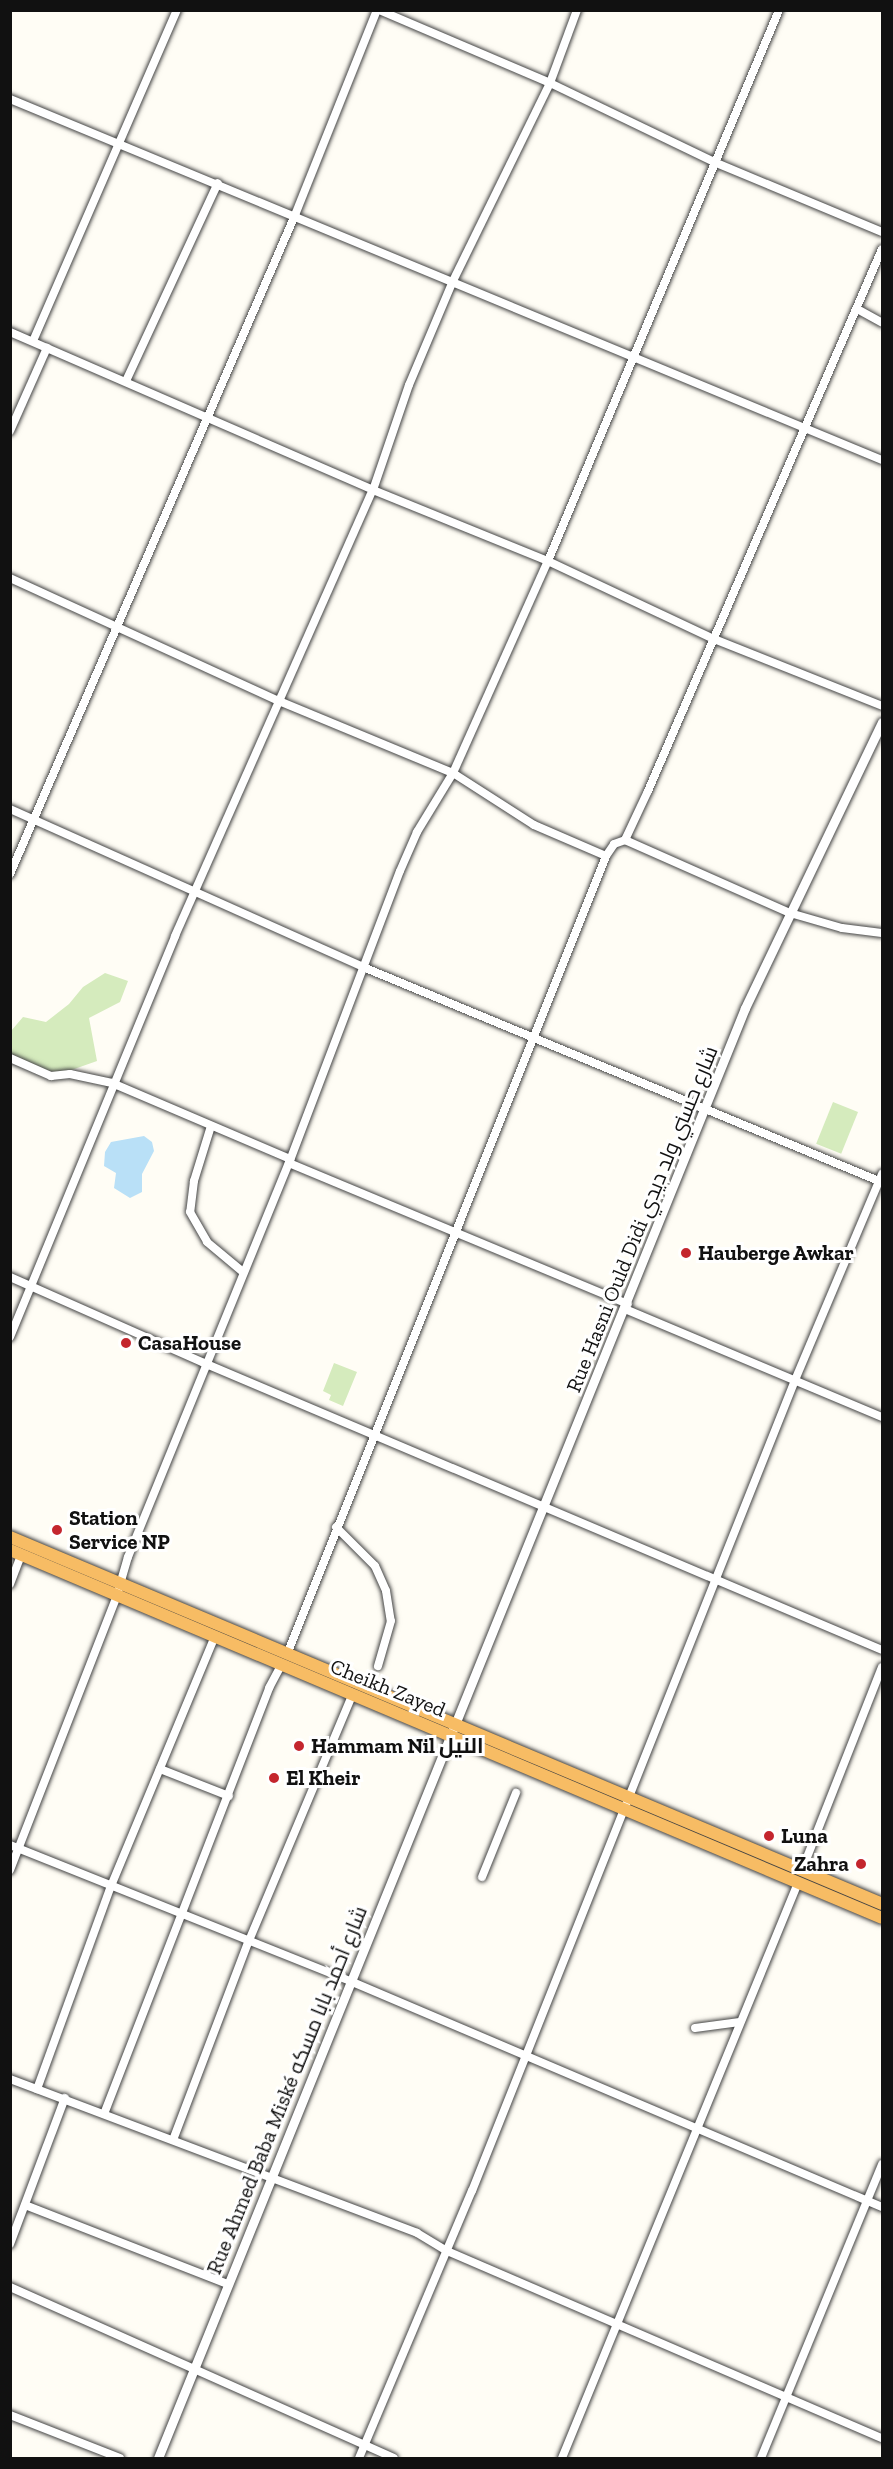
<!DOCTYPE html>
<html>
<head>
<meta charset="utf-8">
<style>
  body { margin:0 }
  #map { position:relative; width:893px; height:2469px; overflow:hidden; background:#fffdf5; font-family:"Zilla Slab",Cairo,serif }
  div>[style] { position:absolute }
  .green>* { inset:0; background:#d5ebbd; transform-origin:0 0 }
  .water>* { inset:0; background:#b9e0f7 }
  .roads { filter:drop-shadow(0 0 2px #444) drop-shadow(0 0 2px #444) }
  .minor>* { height:8px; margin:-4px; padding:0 4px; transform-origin:4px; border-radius:4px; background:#fff }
  .tertiary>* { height:9px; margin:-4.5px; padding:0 4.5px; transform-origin:4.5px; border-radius:4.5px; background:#fff }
  .trunk>* { height:12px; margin:-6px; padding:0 6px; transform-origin:6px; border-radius:6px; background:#f7bc64 }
  .dots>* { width:16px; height:16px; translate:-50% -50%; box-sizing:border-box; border:3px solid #fff; border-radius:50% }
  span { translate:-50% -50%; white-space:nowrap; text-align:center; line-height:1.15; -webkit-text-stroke:6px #fff; paint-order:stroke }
  .street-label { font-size:21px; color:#111 }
  .poi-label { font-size:21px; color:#111; font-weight:700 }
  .left { translate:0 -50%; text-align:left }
  .right { translate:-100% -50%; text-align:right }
  .frame { position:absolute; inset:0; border:12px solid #111; pointer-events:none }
</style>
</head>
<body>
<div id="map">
  <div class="green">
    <i style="clip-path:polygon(105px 973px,128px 981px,120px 1002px,89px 1018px,97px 1061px,63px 1073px,38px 1070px,11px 1054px,11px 1031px,23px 1017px,46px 1022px,69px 1004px,83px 987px)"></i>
    <i style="left:833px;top:1102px;width:27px;height:45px;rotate:22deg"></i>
    <i style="clip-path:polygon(334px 1363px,357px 1372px,343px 1406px,329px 1400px,331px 1395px,323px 1391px)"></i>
  </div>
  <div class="water">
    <i style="clip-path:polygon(144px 1136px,152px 1142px,154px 1151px,142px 1174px,142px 1192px,130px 1198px,114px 1188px,116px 1173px,104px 1166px,105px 1152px,111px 1142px)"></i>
  </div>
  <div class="roads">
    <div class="minor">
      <i style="left:379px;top:10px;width:186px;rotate:23.1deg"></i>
      <i style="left:550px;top:83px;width:182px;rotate:25.7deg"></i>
      <i style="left:714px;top:162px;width:182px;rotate:22.6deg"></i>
      <i style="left:10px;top:99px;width:944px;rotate:22.49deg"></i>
      <i style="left:859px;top:310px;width:26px;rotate:29deg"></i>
      <i style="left:10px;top:332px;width:396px;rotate:23.5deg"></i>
      <i style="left:373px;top:490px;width:189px;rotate:22.1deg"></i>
      <i style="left:548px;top:561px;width:183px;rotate:25.2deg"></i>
      <i style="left:714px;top:639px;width:181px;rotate:21.7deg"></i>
      <i style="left:33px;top:341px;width:361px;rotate:-66.5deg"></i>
      <i style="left:126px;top:381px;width:218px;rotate:-65.1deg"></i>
      <i style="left:10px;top:431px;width:91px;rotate:-66deg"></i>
      <i style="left:10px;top:578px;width:296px;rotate:24.6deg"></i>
      <i style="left:279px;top:701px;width:188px;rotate:22.5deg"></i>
      <i style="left:453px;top:773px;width:96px;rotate:32.7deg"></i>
      <i style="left:534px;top:825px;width:78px;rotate:23.3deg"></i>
      <i style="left:10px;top:809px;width:387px;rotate:24.1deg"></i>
      <i style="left:363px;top:967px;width:559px;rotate:22.53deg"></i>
      <i style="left:625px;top:840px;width:180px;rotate:23.9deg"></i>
      <i style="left:790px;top:913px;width:54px;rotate:16.1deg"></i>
      <i style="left:842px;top:928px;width:40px;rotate:7.1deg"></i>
      <i style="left:10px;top:874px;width:718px;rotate:-66.61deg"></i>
      <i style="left:295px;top:215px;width:221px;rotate:-68.2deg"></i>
      <i style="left:10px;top:1058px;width:45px;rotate:23.7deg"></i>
      <i style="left:51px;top:1076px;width:19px;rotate:-6deg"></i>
      <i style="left:70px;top:1074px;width:43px;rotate:12.1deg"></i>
      <i style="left:112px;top:1083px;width:194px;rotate:23.1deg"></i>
      <i style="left:211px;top:1126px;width:58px;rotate:107.2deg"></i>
      <i style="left:194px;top:1181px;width:31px;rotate:97deg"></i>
      <i style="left:190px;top:1212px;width:34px;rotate:60deg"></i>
      <i style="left:207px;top:1242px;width:47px;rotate:39.8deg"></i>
      <i style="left:289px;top:1163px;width:367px;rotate:22.6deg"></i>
      <i style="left:10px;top:1277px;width:212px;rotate:23.9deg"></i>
      <i style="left:204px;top:1363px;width:736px;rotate:22.94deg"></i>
      <i style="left:625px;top:1309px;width:279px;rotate:22.8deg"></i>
      <i style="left:10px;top:1337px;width:434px;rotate:-67.6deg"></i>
      <i style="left:175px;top:936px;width:488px;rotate:-66.1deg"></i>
      <i style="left:373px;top:490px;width:111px;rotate:-71.1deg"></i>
      <i style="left:409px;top:385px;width:111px;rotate:-67.1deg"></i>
      <i style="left:452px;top:283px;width:223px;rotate:-63.9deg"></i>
      <i style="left:550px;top:83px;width:78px;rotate:-69.7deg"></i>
      <i style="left:336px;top:1527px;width:55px;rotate:45deg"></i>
      <i style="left:375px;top:1566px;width:27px;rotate:66deg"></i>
      <i style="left:386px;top:1591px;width:30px;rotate:81deg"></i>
      <i style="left:391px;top:1621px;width:47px;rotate:106.1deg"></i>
      <i style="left:10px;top:1584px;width:31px;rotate:-69deg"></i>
      <i style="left:288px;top:1652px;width:857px;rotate:-68.22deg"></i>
      <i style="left:606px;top:856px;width:14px;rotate:-56deg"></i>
      <i style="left:614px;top:844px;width:12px;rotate:-20deg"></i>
      <i style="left:625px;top:840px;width:54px;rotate:-64.9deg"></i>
      <i style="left:648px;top:791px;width:590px;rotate:-66.65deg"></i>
      <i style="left:160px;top:1769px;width:74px;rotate:21.4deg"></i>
      <i style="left:10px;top:1845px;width:366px;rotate:21.8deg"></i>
      <i style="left:350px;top:1981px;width:578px;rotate:23.02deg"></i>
      <i style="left:10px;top:1870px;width:292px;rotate:-68.7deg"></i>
      <i style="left:116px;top:1598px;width:43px;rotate:-73.7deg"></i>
      <i style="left:128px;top:1557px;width:426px;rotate:-67.8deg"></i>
      <i style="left:289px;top:1163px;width:312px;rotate:-69.2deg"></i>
      <i style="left:400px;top:871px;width:43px;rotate:-66.4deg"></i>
      <i style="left:417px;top:832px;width:69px;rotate:-58.6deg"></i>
      <i style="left:453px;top:773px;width:232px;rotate:-65.9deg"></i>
      <i style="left:548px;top:561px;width:597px;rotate:-67.25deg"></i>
      <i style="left:802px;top:1870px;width:218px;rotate:-68.5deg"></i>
      <i style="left:482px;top:1877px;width:91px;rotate:-68deg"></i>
      <i style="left:695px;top:2028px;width:45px;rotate:-7.6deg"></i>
      <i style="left:10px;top:2079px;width:435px;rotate:20.7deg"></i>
      <i style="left:417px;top:2233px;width:35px;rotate:31deg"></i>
      <i style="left:447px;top:2251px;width:473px;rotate:23.3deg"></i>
      <i style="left:37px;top:2089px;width:216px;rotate:-70deg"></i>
      <i style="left:111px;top:1886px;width:268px;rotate:-67.4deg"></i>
      <i style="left:104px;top:2114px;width:457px;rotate:-68.8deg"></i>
      <i style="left:269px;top:1688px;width:26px;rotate:-62deg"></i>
      <i style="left:173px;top:2140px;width:211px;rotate:-69.2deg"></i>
      <i style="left:248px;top:1943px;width:269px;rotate:-67.2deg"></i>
      <i style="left:25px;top:2205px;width:218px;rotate:21.3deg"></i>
      <i style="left:10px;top:2244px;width:156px;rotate:-69.4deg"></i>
      <i style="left:10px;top:2287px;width:420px;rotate:24deg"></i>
      <i style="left:10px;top:2415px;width:118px;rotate:21.4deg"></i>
      <i style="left:359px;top:2458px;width:290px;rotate:-67.1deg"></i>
      <i style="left:472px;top:2191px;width:873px;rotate:-68.28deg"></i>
      <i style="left:795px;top:1380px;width:224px;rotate:-67.1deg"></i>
      <i style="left:562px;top:2458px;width:622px;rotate:-67.69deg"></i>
      <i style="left:761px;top:2458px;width:318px;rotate:-67.6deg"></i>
    </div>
    <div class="tertiary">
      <i style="left:158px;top:2458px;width:1564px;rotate:-67.96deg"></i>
      <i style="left:745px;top:1008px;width:317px;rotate:-64.4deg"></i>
    </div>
    <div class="trunk">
      <i style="left:10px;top:1537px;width:946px;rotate:22.82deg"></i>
      <i style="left:10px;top:1550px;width:946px;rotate:22.88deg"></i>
    </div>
  </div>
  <div class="dots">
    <i style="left:686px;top:1253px;background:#c4262e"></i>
    <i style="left:126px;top:1343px;background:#c4262e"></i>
    <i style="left:57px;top:1530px;background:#c4262e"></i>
    <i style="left:299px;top:1746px;background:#c4262e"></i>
    <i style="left:274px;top:1778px;background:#c4262e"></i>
    <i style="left:769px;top:1836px;background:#c4262e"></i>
    <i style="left:861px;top:1864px;background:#c4262e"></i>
  </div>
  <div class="street-label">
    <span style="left:642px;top:1219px;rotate:-68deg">Rue Hasni Ould Didi شارع حسني ولد ديدي</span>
    <span style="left:388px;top:1688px;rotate:22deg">Cheikh Zayed</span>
    <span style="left:287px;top:2090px;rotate:-68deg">Rue Ahmed Baba Miské شارع أحمد بابا مسكه</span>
  </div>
  <div class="poi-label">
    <span class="left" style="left:698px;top:1253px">Hauberge Awkar</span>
    <span class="left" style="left:138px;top:1343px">CasaHouse</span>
    <span class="left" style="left:69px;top:1530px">Station<br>Service NP</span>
    <span class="left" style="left:311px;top:1746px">Hammam Nil النيل</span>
    <span class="left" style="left:286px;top:1778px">El Kheir</span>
    <span class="left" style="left:781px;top:1836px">Luna</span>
    <span class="right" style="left:849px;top:1864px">Zahra</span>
  </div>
  <div class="frame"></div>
</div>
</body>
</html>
